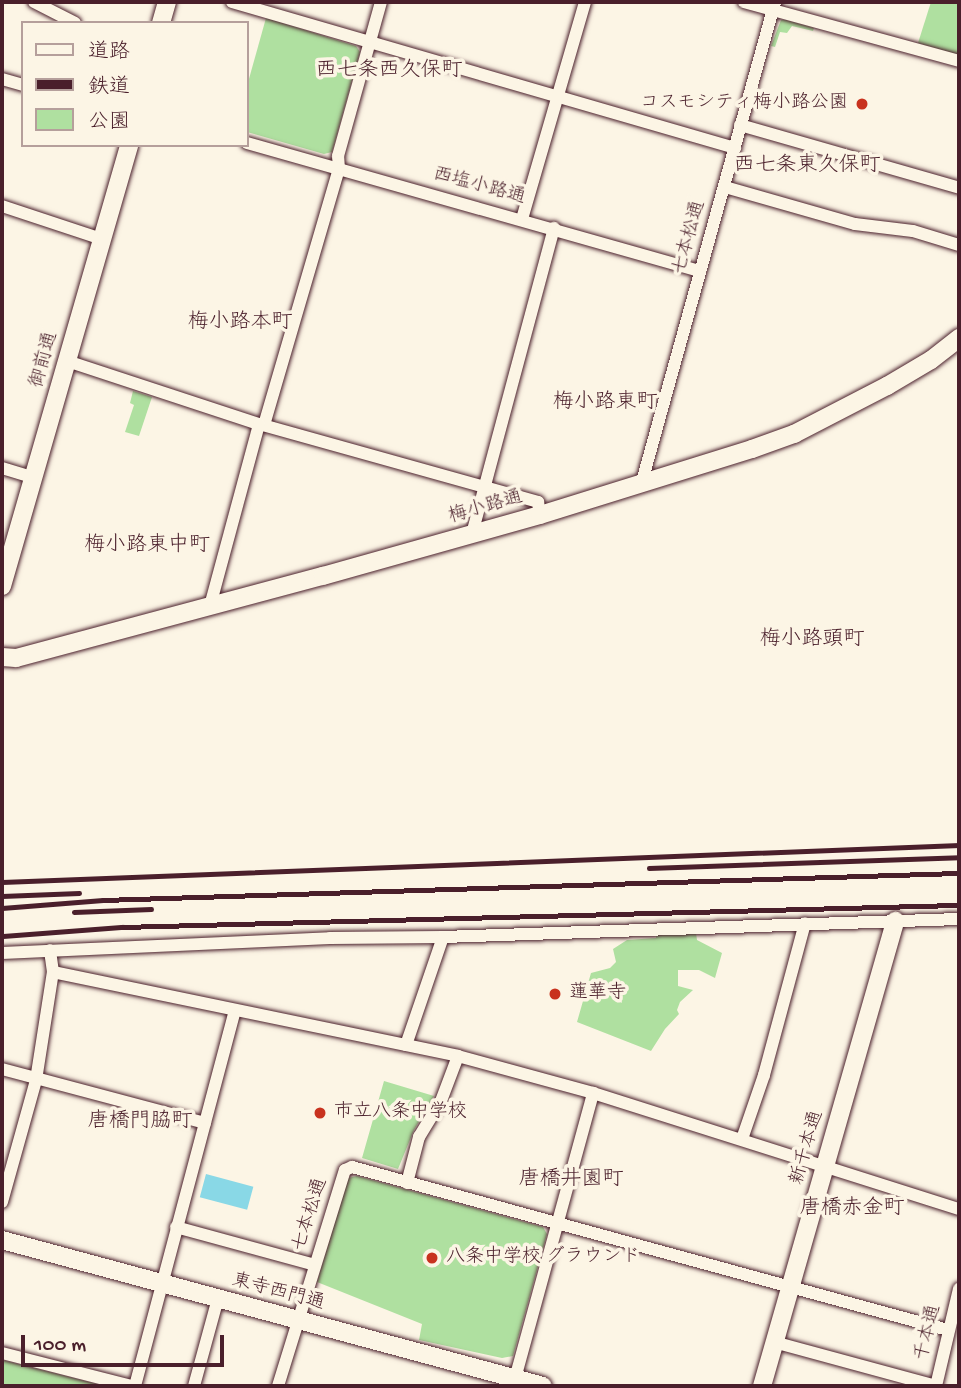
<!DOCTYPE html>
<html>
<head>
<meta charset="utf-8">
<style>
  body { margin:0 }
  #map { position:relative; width:961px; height:1388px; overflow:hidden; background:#fcf5e5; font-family:"Gochi Hand","Klee One",sans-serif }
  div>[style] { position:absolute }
  .green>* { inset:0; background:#afe0a0 }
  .water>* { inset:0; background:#89d8e6; transform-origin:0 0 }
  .roads { filter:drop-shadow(0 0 2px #4a1f2b) drop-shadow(0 0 2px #4a1f2b) }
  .street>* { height:12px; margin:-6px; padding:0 6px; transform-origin:6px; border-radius:6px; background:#fcf5e5 }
  .secondary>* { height:18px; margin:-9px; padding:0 9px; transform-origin:9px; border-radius:9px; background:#fcf5e5 }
  .rail>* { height:4.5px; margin:-2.25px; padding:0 2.25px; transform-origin:2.25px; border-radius:2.25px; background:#4a1f2b }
  .dots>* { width:19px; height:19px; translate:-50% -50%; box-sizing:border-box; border:4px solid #fcf5e5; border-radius:50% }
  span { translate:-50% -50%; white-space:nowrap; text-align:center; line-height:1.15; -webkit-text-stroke:7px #fcf5e5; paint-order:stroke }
  .poi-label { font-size:19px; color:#4a1f2b }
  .right { translate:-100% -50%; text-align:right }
  .left { translate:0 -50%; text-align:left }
  .street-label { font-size:19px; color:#4a1f2b }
  .neighbourhood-label { font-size:21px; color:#4a1f2b }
  .frame { position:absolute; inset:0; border:4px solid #4a1f2b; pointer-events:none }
  .legend { position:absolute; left:21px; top:21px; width:228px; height:126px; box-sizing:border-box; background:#fcf5e5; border:2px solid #b59f9b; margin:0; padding:9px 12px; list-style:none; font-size:21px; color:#4a1f2b }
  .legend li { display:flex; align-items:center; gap:14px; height:35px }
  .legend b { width:35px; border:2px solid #b59f9b }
  .scale { position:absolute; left:21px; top:1335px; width:203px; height:32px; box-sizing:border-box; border:4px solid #4a1f2b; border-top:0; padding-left:9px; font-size:21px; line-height:24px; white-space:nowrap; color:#4a1f2b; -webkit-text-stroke:5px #fcf5e5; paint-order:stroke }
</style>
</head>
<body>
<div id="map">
  <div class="green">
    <i style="clip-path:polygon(931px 2px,959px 2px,959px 55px,918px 43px)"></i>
    <i style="clip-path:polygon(266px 18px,356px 46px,360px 52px,332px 152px,324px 154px,247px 132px,247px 86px)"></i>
    <i style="clip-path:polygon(781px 20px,786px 20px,814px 28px,813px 31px,792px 26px,787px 33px,780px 32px,775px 47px,771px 46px)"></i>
    <i style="clip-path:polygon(133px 391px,152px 397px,139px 436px,125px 432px,134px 405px,130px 403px)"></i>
    <i style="clip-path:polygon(696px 933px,697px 940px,722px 953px,715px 978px,699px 970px,678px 970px,678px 986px,693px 990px,680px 1002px,677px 1010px,679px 1014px,665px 1029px,651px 1051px,577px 1022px,591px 973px,610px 968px,616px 962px,613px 949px,627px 940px,656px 938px,656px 934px)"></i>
    <i style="clip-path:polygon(384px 1081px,434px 1096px,414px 1130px,398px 1169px,362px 1158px)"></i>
    <i style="clip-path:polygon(357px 1176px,543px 1227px,547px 1234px,513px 1356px,502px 1358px,419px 1340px,422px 1324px,317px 1282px,348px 1178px)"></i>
    <i style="clip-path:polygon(2px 1360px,105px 1386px,2px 1386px)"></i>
  </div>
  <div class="water">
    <i style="left:206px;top:1174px;width:49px;height:24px;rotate:15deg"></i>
  </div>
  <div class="roads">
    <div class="street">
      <i style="left:34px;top:2px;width:46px;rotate:27.1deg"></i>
      <i style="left:232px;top:2px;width:524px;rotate:16.19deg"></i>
      <i style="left:744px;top:2px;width:223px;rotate:15.3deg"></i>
      <i style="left:2px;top:79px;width:22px;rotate:16deg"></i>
      <i style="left:740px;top:125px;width:228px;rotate:16deg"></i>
      <i style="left:247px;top:143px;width:471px;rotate:15.8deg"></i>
      <i style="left:725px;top:187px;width:135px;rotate:15.9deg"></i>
      <i style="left:855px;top:224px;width:58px;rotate:6.9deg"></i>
      <i style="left:913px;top:231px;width:48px;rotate:16.9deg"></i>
      <i style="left:2px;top:206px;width:105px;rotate:18.3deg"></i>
      <i style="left:522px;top:219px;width:226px;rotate:-73.8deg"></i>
      <i style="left:67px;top:361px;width:202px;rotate:18.2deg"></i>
      <i style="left:259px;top:424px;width:290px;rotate:15.6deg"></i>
      <i style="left:538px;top:502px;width:13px;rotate:81deg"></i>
      <i style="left:264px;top:425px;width:267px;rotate:-73.7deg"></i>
      <i style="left:339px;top:169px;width:13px;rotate:-94deg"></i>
      <i style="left:338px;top:156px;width:160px;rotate:-74.4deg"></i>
      <i style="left:2px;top:468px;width:31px;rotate:17deg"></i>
      <i style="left:641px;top:485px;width:501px;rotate:-74.49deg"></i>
      <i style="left:472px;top:534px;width:317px;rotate:-75deg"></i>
      <i style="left:210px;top:606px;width:188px;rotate:-74.9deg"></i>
      <i style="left:2px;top:953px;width:328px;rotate:-2.6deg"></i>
      <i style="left:330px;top:938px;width:113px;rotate:-0.5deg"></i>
      <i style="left:443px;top:937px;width:516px;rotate:-2deg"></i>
      <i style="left:53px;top:972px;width:414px;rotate:11.7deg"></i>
      <i style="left:458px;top:1056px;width:140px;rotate:15.3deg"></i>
      <i style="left:593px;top:1093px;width:384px;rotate:17.6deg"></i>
      <i style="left:406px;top:1045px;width:114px;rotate:-71.1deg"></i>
      <i style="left:2px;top:1069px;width:210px;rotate:14.9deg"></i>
      <i style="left:742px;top:1139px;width:68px;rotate:-71deg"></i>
      <i style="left:764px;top:1075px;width:157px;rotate:-74.9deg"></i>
      <i style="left:407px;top:1183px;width:48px;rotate:-75.4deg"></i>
      <i style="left:419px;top:1137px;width:42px;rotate:-58.6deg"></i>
      <i style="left:441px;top:1101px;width:48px;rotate:-69.3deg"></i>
      <i style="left:2px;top:1202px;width:127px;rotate:-74.4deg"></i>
      <i style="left:36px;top:1080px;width:109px;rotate:-81.1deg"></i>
      <i style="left:53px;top:972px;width:22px;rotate:-98deg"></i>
      <i style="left:176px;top:1227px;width:144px;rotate:15.3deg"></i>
      <i style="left:774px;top:1342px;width:168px;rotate:15.2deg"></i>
      <i style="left:2px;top:1353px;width:133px;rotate:14.3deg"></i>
      <i style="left:135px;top:1386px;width:388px;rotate:-75.1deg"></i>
      <i style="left:194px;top:1386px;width:91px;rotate:-74.7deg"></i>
      <i style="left:278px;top:1386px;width:226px;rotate:-72.8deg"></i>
      <i style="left:345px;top:1170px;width:8px;rotate:-23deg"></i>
      <i style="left:352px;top:1167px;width:618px;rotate:15.3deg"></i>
      <i style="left:513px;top:1386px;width:304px;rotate:-74.7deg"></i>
      <i style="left:936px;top:1386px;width:100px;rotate:-76.7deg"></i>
    </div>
    <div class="secondary">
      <i style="left:161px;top:23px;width:22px;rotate:-74deg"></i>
      <i style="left:2px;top:586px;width:459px;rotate:-73.9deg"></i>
      <i style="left:2px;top:657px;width:14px;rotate:4deg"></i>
      <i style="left:16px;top:658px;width:318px;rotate:-15deg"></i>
      <i style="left:323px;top:576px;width:225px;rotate:-15.7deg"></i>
      <i style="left:540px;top:515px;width:222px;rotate:-17.3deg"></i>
      <i style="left:752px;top:449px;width:45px;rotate:-19.7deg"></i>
      <i style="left:794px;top:434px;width:105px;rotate:-27.3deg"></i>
      <i style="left:887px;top:386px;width:51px;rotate:-30.6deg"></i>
      <i style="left:931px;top:360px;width:36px;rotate:-38deg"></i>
      <i style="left:2px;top:1240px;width:560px;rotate:15.1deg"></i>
      <i style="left:762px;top:1386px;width:484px;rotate:-74deg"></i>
    </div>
  </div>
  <div class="rail">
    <i style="left:649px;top:868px;width:310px;rotate:-2deg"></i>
    <i style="left:2px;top:882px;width:958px;rotate:-2.21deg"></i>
    <i style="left:2px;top:896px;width:77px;rotate:-2.2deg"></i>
    <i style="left:2px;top:908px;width:101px;rotate:-4.5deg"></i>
    <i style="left:103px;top:900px;width:856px;rotate:-1.81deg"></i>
    <i style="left:74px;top:912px;width:77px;rotate:-2.2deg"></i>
    <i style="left:2px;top:936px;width:120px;rotate:-4.3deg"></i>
    <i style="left:122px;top:927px;width:837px;rotate:-1.51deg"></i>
  </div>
  <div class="dots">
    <i style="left:862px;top:104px;background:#c8321e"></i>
    <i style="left:555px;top:994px;background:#c8321e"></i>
    <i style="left:320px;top:1113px;background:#c8321e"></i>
    <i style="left:432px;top:1258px;background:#c8321e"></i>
  </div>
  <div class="poi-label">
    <span class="right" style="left:848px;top:104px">コスモシティ梅小路公園</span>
    <span class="left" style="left:569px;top:994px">蓮華寺</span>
    <span class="left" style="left:334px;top:1113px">市立八条中学校</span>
    <span class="left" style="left:446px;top:1258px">八条中学校 グラウンド</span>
  </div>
  <div class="street-label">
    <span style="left:479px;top:187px;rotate:15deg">西塩小路通</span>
    <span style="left:690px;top:238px;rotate:-74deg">七本松通</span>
    <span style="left:45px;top:360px;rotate:-74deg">御前通</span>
    <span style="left:486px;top:508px;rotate:-16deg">梅小路通</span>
    <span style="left:808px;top:1148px;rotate:-74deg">新千本通</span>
    <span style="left:311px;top:1215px;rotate:-72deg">七本松通</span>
    <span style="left:278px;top:1293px;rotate:15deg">東寺西門通</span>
    <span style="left:929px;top:1333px;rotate:-76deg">千本通</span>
  </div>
  <div class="neighbourhood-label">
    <span style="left:389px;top:72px">西七条西久保町</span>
    <span style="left:807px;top:167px">西七条東久保町</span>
    <span style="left:240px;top:324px">梅小路本町</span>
    <span style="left:605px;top:404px">梅小路東町</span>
    <span style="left:147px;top:547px">梅小路東中町</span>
    <span style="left:812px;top:641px">梅小路頭町</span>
    <span style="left:140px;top:1123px">唐橋門脇町</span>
    <span style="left:571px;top:1181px">唐橋井園町</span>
    <span style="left:852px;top:1210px">唐橋赤金町</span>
  </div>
  <div class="frame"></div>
  <ul class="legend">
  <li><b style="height:9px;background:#fcf5e5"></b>道路</li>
  <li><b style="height:9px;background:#4a1f2b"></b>鉄道</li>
  <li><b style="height:19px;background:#afe0a0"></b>公園</li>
  </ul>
  <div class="scale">100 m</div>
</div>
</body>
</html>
